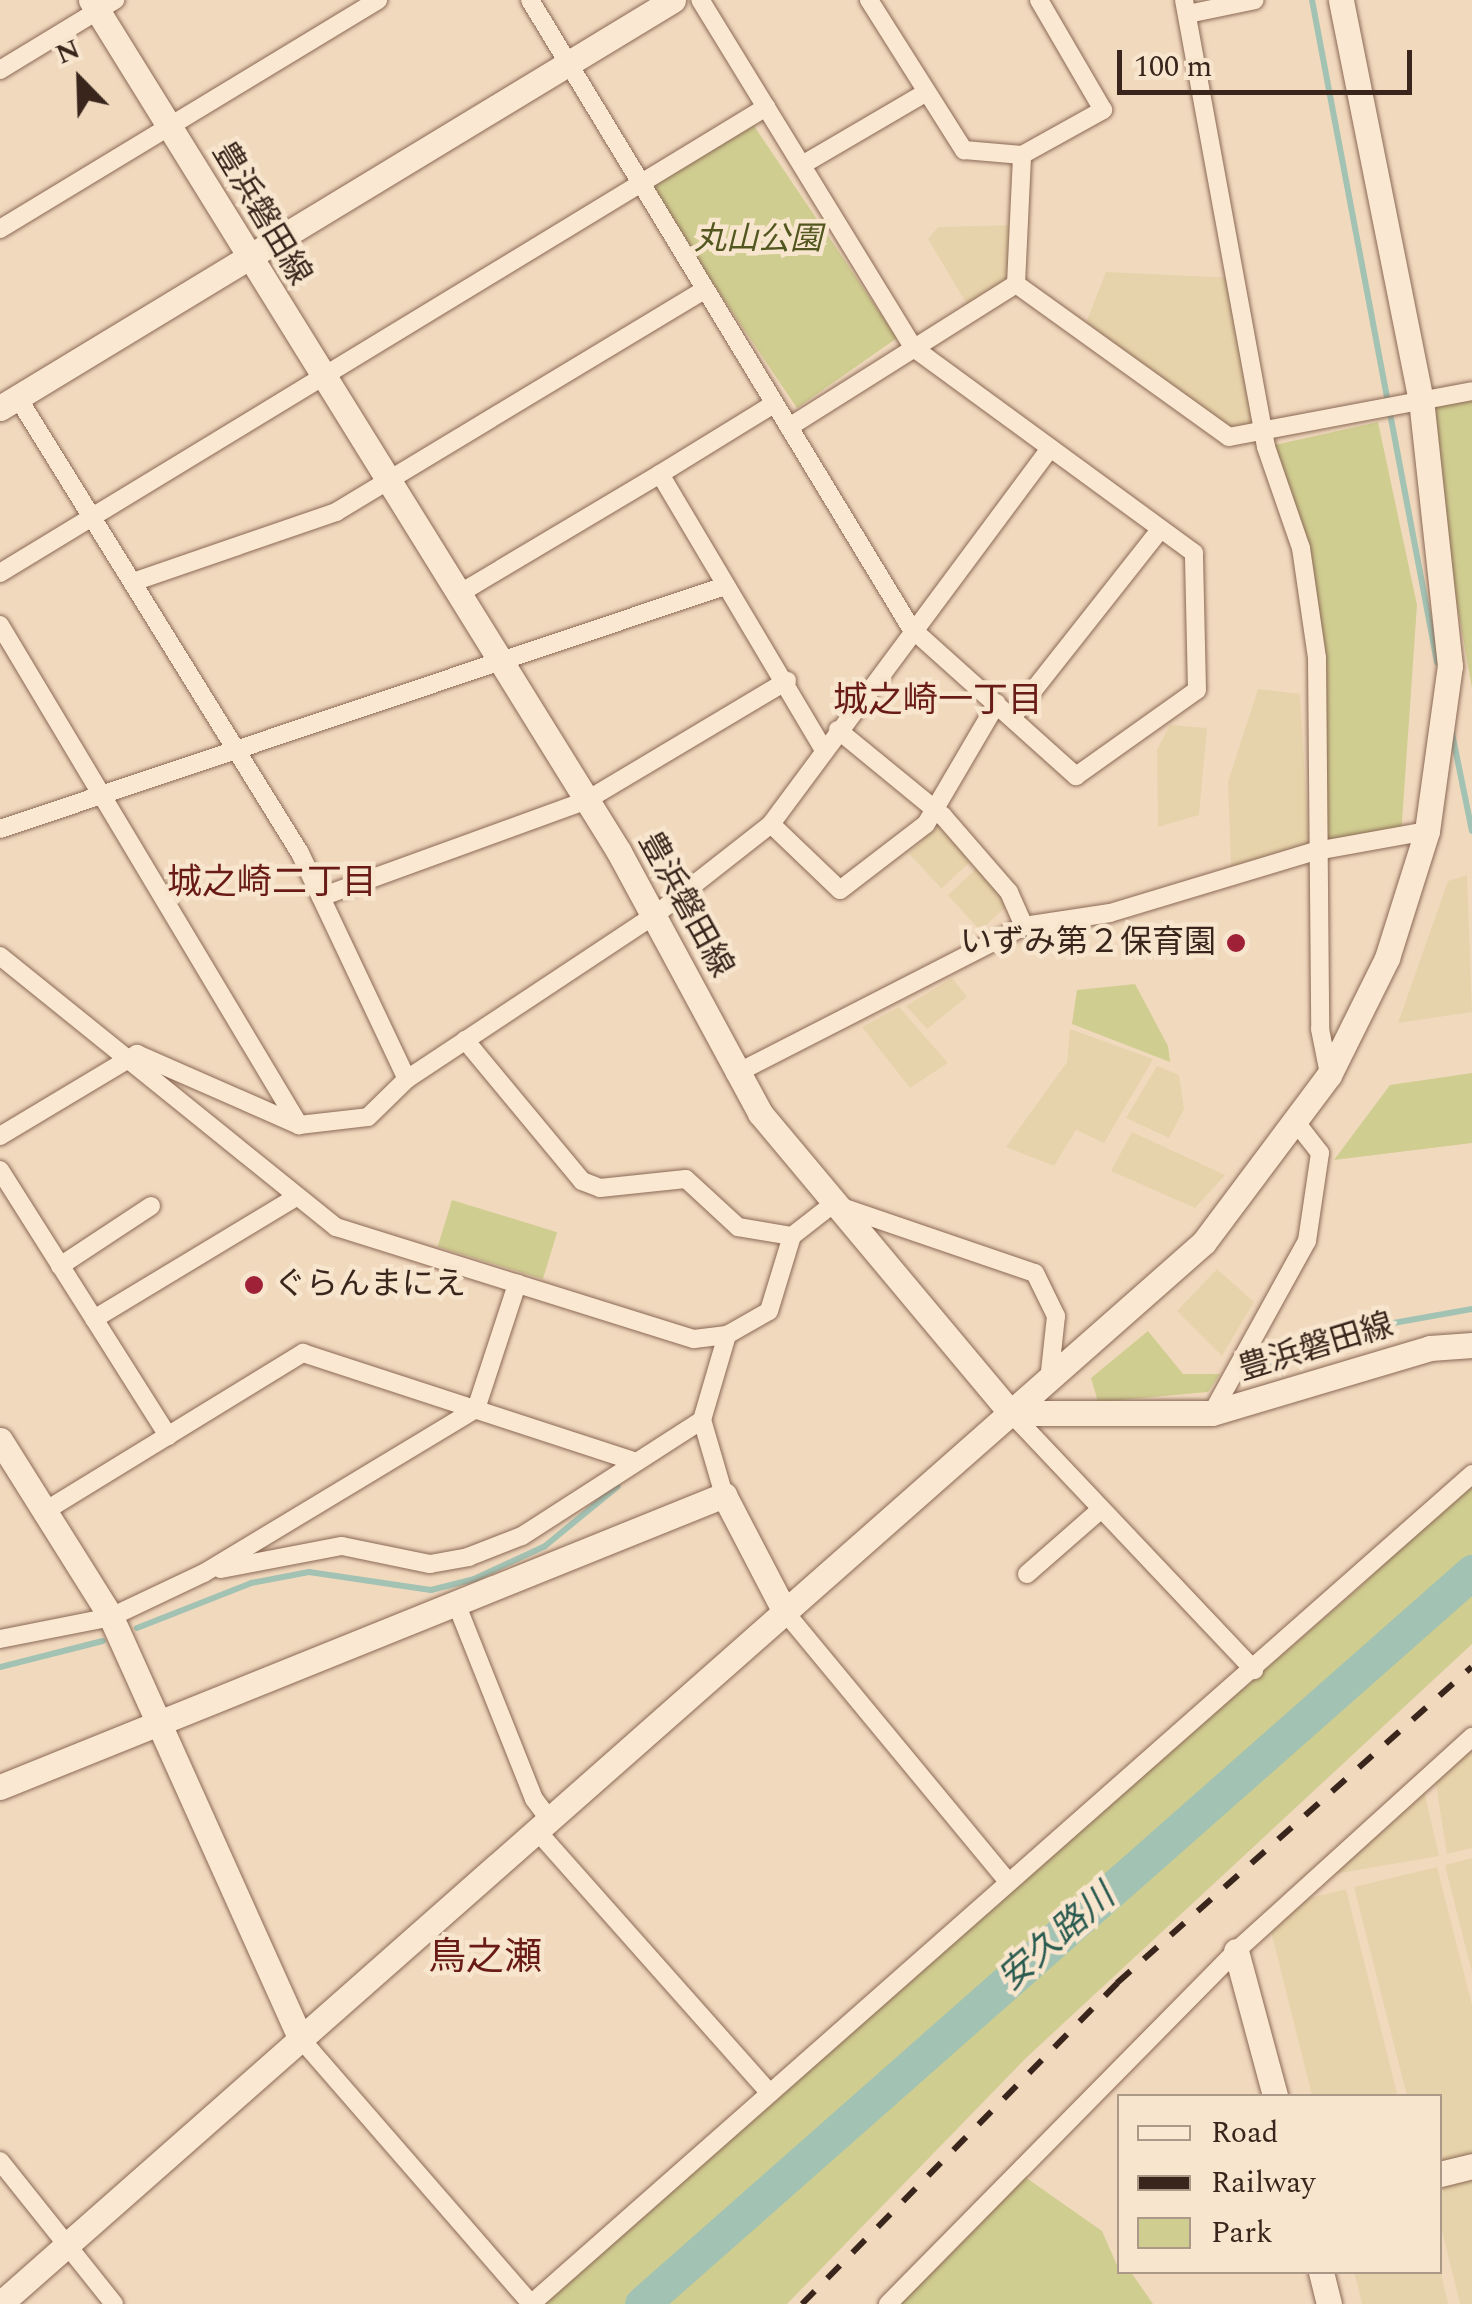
<!DOCTYPE html>
<html>
<head>
<meta charset="utf-8">
<style>
  body { margin:0 }
  #map { position:relative; width:1472px; height:2304px; overflow:hidden; background:#f1d9be; font-family:Spectral,"Noto Sans JP",serif }
  div>[style] { position:absolute }
  .farmland>* { inset:0; background:#e7d3ab; transform-origin:0 0 }
  .green>* { inset:0; background:#d0cd91; transform-origin:0 0 }
  .stream>* { height:6px; margin:-3px; padding:0 3px; transform-origin:3px; border-radius:3px; background:#a2c2b3 }
  .river>* { height:35px; margin:-17.5px; padding:0 17.5px; transform-origin:17.5px; border-radius:17.5px; background:#a2c2b3 }
  .roads { filter:drop-shadow(0 0 2px #8b6955) drop-shadow(0 0 2px #8b6955) }
  .street>* { height:18px; margin:-9px; padding:0 9px; transform-origin:9px; border-radius:9px; background:#fbe8d2 }
  .secondary>* { height:25px; margin:-12.5px; padding:0 12.5px; transform-origin:12.5px; border-radius:12.5px; background:#fbe8d2 }
  .rail>* { height:6px; margin-top:-3px; transform-origin:0; background:repeating-linear-gradient(90deg,#39251b 0 18px,transparent 0 36px) }
  .dots>* { width:28px; height:28px; translate:-50% -50%; box-sizing:border-box; border:5px solid #f8e5ce; border-radius:50% }
  span { translate:-50% -50%; white-space:nowrap; text-align:center; line-height:1.15; -webkit-text-stroke:9px #f8e5ce; paint-order:stroke }
  .street-label { font-size:32px; color:#39251b }
  .park-label { font-size:32px; color:#525720; font-style:italic }
  .poi-label { font-size:32px; color:#39251b }
  .right { translate:-100% -50%; text-align:right }
  .left { translate:0 -50%; text-align:left }
  .neighbourhood-label { font-size:35px; color:#691b17 }
  .water-label { font-size:35px; color:#295a4f; font-style:italic }
  .quarter-label { font-size:38px; color:#691b17 }
  .legend { position:absolute; left:1117px; top:2094px; width:325px; height:180px; box-sizing:border-box; background:#f8e5ce; border:2px solid #ac9886; margin:0; padding:12px 18px; list-style:none; font-size:30px; color:#39251b }
  .legend li { display:flex; align-items:center; gap:20px; height:50px }
  .legend b { width:50px; border:2px solid #ac9886 }
  .north { position:absolute; left:30px; top:30px; width:100px; height:100px; -webkit-text-stroke:8px #f8e5ce; paint-order:stroke; rotate:337deg; font-size:28px; font-weight:700; line-height:40px; text-align:center; color:#39251b }
  .north::after { content:''; display:block; margin:auto; width:35px; height:45px; background:#39251b; clip-path:polygon(50% 0,100% 100%,50% 72%,0 100%) }
  .scale { position:absolute; left:1117px; top:50px; width:295px; height:45px; box-sizing:border-box; border:5px solid #39251b; border-top:0; padding-left:12px; font-size:30px; line-height:35px; white-space:nowrap; color:#39251b; -webkit-text-stroke:8px #f8e5ce; paint-order:stroke }
</style>
</head>
<body>
<div id="map">
  <div class="farmland">
    <i style="clip-path:polygon(1019px 225px,1016px 284px,971px 311px,928px 239px,938px 227px)"></i>
    <i style="clip-path:polygon(1106px 272px,1236px 278px,1265px 434px,1229px 437px,1082px 333px)"></i>
    <i style="clip-path:polygon(1258px 689px,1300px 694px,1309px 847px,1231px 866px,1228px 782px)"></i>
    <i style="clip-path:polygon(1170px 725px,1207px 728px,1199px 815px,1158px 827px,1157px 750px)"></i>
    <i style="left:938px;top:826px;width:48px;height:40px;rotate:47deg"></i>
    <i style="left:977px;top:868px;width:48px;height:40px;rotate:47deg"></i>
    <i style="clip-path:polygon(1467px 875px,1472px 1012px,1398px 1023px,1448px 881px)"></i>
    <i style="clip-path:polygon(952px 978px,967px 997px,927px 1029px,906px 1006px)"></i>
    <i style="clip-path:polygon(899px 1007px,948px 1063px,910px 1088px,862px 1027px)"></i>
    <i style="clip-path:polygon(1070px 1029px,1153px 1059px,1104px 1143px,1076px 1130px,1054px 1166px,1006px 1147px,1067px 1062px)"></i>
    <i style="clip-path:polygon(1157px 1066px,1179px 1075px,1184px 1109px,1169px 1138px,1126px 1118px)"></i>
    <i style="clip-path:polygon(1132px 1132px,1225px 1175px,1195px 1208px,1111px 1171px)"></i>
    <i style="clip-path:polygon(1217px 1269px,1254px 1302px,1222px 1356px,1177px 1311px)"></i>
    <i style="clip-path:polygon(1472px 1737px,1472px 1848px,1447px 1854px,1434px 1772px)"></i>
    <i style="clip-path:polygon(1422px 1782px,1439px 1856px,1317px 1877px)"></i>
    <i style="clip-path:polygon(1472px 1858px,1472px 1973px,1445px 1865px)"></i>
    <i style="clip-path:polygon(1437px 1867px,1472px 2005px,1472px 2304px,1460px 2304px,1440px 2223px,1440px 2096px,1407px 2096px,1354px 1887px)"></i>
    <i style="left:1346px;top:1889px;width:213px;height:83px;rotate:76deg"></i>
    <i style="clip-path:polygon(1440px 2269px,1448px 2304px,1362px 2304px,1354px 2272px)"></i>
  </div>
  <div class="green">
    <i style="clip-path:polygon(752px 123px,897px 338px,797px 408px,653px 194px,656px 183px)"></i>
    <i style="clip-path:polygon(1472px 391px,1472px 688px,1421px 401px)"></i>
    <i style="clip-path:polygon(1378px 422px,1417px 605px,1401px 836px,1325px 850px,1309px 603px,1266px 447px)"></i>
    <i style="clip-path:polygon(1135px 984px,1168px 1046px,1170px 1062px,1072px 1024px,1077px 990px)"></i>
    <i style="clip-path:polygon(1472px 1073px,1472px 1143px,1334px 1160px,1390px 1085px)"></i>
    <i style="left:452px;top:1200px;width:110px;height:49px;rotate:17deg"></i>
    <i style="clip-path:polygon(1148px 1331px,1183px 1374px,1220px 1374px,1208px 1392px,1098px 1402px,1091px 1378px)"></i>
    <i style="clip-path:polygon(1472px 1477px,1472px 1644px,1026px 2058px,787px 2304px,537px 2304px,1361px 1586px)"></i>
    <i style="clip-path:polygon(1018px 2172px,1102px 2231px,1120px 2272px,1131px 2272px,1153px 2304px,888px 2304px)"></i>
  </div>
  <div class="stream">
    <i style="left:1312px;top:0;width:674px;rotate:79.31deg"></i>
    <i style="left:1452px;top:733px;width:100px;rotate:78.5deg"></i>
    <i style="left:1239px;top:1375px;width:123px;rotate:-21.4deg"></i>
    <i style="left:1354px;top:1330px;width:120px;rotate:-10.1deg"></i>
    <i style="left:137px;top:1628px;width:123px;rotate:-21.5deg"></i>
    <i style="left:251px;top:1583px;width:59px;rotate:-10.7deg"></i>
    <i style="left:309px;top:1572px;width:123px;rotate:8.4deg"></i>
    <i style="left:431px;top:1590px;width:44px;rotate:-14.3deg"></i>
    <i style="left:474px;top:1579px;width:78px;rotate:-24.9deg"></i>
    <i style="left:545px;top:1546px;width:94px;rotate:-39.4deg"></i>
    <i style="left:0;top:1667px;width:106px;rotate:-14.2deg"></i>
  </div>
  <div class="river">
    <i style="left:642px;top:2304px;width:1107px;rotate:-41.41deg"></i>
  </div>
  <div class="roads">
    <div class="street">
      <i style="left:530px;top:0;width:735px;rotate:58.76deg"></i>
      <i style="left:911px;top:628px;width:222px;rotate:41.9deg"></i>
      <i style="left:1076px;top:776px;width:148px;rotate:-35.4deg"></i>
      <i style="left:1197px;top:690px;width:137px;rotate:-91.3deg"></i>
      <i style="left:1194px;top:553px;width:348px;rotate:-143.8deg"></i>
      <i style="left:913px;top:347px;width:407px;rotate:-121.5deg"></i>
      <i style="left:869px;top:0;width:178px;rotate:57.7deg"></i>
      <i style="left:964px;top:150px;width:58px;rotate:4.9deg"></i>
      <i style="left:1022px;top:155px;width:93px;rotate:-29.1deg"></i>
      <i style="left:1103px;top:110px;width:127px;rotate:-120.2deg"></i>
      <i style="left:1184px;top:0;width:454px;rotate:79.6deg"></i>
      <i style="left:1266px;top:447px;width:107px;rotate:70.9deg"></i>
      <i style="left:1301px;top:548px;width:111px;rotate:81.7deg"></i>
      <i style="left:1317px;top:658px;width:371px;rotate:89.5deg"></i>
      <i style="left:1320px;top:1029px;width:46px;rotate:78.7deg"></i>
      <i style="left:1188px;top:14px;width:68px;rotate:-11.8deg"></i>
      <i style="left:0;top:70px;width:135px;rotate:-31.3deg"></i>
      <i style="left:802px;top:165px;width:143px;rotate:-30.3deg"></i>
      <i style="left:0;top:229px;width:442px;rotate:-31.2deg"></i>
      <i style="left:1016px;top:284px;width:262px;rotate:35.7deg"></i>
      <i style="left:1229px;top:437px;width:247px;rotate:-10.7deg"></i>
      <i style="left:1016px;top:284px;width:129px;rotate:-87.3deg"></i>
      <i style="left:18px;top:398px;width:535px;rotate:58.21deg"></i>
      <i style="left:300px;top:853px;width:250px;rotate:64.7deg"></i>
      <i style="left:789px;top:427px;width:268px;rotate:-32.2deg"></i>
      <i style="left:660px;top:474px;width:134px;rotate:-31.6deg"></i>
      <i style="left:0;top:573px;width:897px;rotate:-31.31deg"></i>
      <i style="left:133px;top:582px;width:215px;rotate:-19deg"></i>
      <i style="left:336px;top:512px;width:428px;rotate:-31.1deg"></i>
      <i style="left:462px;top:592px;width:230px;rotate:-30.8deg"></i>
      <i style="left:660px;top:474px;width:321px;rotate:59.3deg"></i>
      <i style="left:0;top:625px;width:583px;rotate:59.12deg"></i>
      <i style="left:1013px;top:716px;width:237px;rotate:-51.7deg"></i>
      <i style="left:771px;top:824px;width:95px;rotate:43.7deg"></i>
      <i style="left:840px;top:890px;width:108px;rotate:-37.5deg"></i>
      <i style="left:926px;top:824px;width:140px;rotate:-59.6deg"></i>
      <i style="left:0;top:829px;width:765px;rotate:-18.53deg"></i>
      <i style="left:321px;top:897px;width:283px;rotate:-20deg"></i>
      <i style="left:587px;top:800px;width:233px;rotate:-30.8deg"></i>
      <i style="left:1024px;top:926px;width:87px;rotate:-8.6deg"></i>
      <i style="left:1110px;top:913px;width:215px;rotate:-16.8deg"></i>
      <i style="left:1316px;top:851px;width:113px;rotate:-10.2deg"></i>
      <i style="left:0;top:956px;width:432px;rotate:38.9deg"></i>
      <i style="left:336px;top:1227px;width:375px;rotate:17.4deg"></i>
      <i style="left:694px;top:1339px;width:33px;rotate:-7deg"></i>
      <i style="left:727px;top:1335px;width:48px;rotate:-29.7deg"></i>
      <i style="left:769px;top:1311px;width:78px;rotate:-73deg"></i>
      <i style="left:792px;top:1236px;width:52px;rotate:-38deg"></i>
      <i style="left:833px;top:1204px;width:213px;rotate:18.9deg"></i>
      <i style="left:1035px;top:1273px;width:48px;rotate:64deg"></i>
      <i style="left:1056px;top:1316px;width:64px;rotate:96.2deg"></i>
      <i style="left:465px;top:1040px;width:183px;rotate:50.3deg"></i>
      <i style="left:582px;top:1181px;width:19px;rotate:21deg"></i>
      <i style="left:600px;top:1188px;width:86px;rotate:-6deg"></i>
      <i style="left:686px;top:1179px;width:71px;rotate:42.7deg"></i>
      <i style="left:738px;top:1227px;width:55px;rotate:9.5deg"></i>
      <i style="left:735px;top:1074px;width:325px;rotate:-27.1deg"></i>
      <i style="left:1024px;top:926px;width:37px;rotate:-114deg"></i>
      <i style="left:1009px;top:892px;width:101px;rotate:-131deg"></i>
      <i style="left:943px;top:816px;width:136px;rotate:-140.7deg"></i>
      <i style="left:0;top:1136px;width:160px;rotate:-30.9deg"></i>
      <i style="left:137px;top:1054px;width:177px;rotate:23.7deg"></i>
      <i style="left:299px;top:1125px;width:69px;rotate:-6.6deg"></i>
      <i style="left:368px;top:1117px;width:54px;rotate:-44.3deg"></i>
      <i style="left:407px;top:1079px;width:297px;rotate:-33.5deg"></i>
      <i style="left:655px;top:915px;width:147px;rotate:-38.1deg"></i>
      <i style="left:771px;top:824px;width:468px;rotate:-53.4deg"></i>
      <i style="left:0;top:1170px;width:315px;rotate:57.7deg"></i>
      <i style="left:60px;top:1266px;width:109px;rotate:-33.4deg"></i>
      <i style="left:94px;top:1319px;width:232px;rotate:-31.1deg"></i>
      <i style="left:1011px;top:1413px;width:354px;rotate:46.6deg"></i>
      <i style="left:1212px;top:1413px;width:196px;rotate:-61.1deg"></i>
      <i style="left:1307px;top:1241px;width:89px;rotate:-81.6deg"></i>
      <i style="left:1320px;top:1153px;width:37px;rotate:-128deg"></i>
      <i style="left:724px;top:1495px;width:78px;rotate:-106.3deg"></i>
      <i style="left:702px;top:1420px;width:89px;rotate:-73.6deg"></i>
      <i style="left:45px;top:1511px;width:303px;rotate:-31.5deg"></i>
      <i style="left:303px;top:1353px;width:347px;rotate:18.1deg"></i>
      <i style="left:221px;top:1569px;width:123px;rotate:-10.8deg"></i>
      <i style="left:342px;top:1546px;width:90px;rotate:11.6deg"></i>
      <i style="left:430px;top:1564px;width:39px;rotate:-10deg"></i>
      <i style="left:468px;top:1557px;width:58px;rotate:-21.3deg"></i>
      <i style="left:522px;top:1536px;width:214px;rotate:-32.8deg"></i>
      <i style="left:1027px;top:1574px;width:97px;rotate:-41.2deg"></i>
      <i style="left:456px;top:1603px;width:211px;rotate:68.3deg"></i>
      <i style="left:534px;top:1799px;width:26px;rotate:53deg"></i>
      <i style="left:785px;top:1612px;width:345px;rotate:50.4deg"></i>
      <i style="left:0;top:1639px;width:113px;rotate:-11.2deg"></i>
      <i style="left:111px;top:1617px;width:103px;rotate:-25.3deg"></i>
      <i style="left:204px;top:1573px;width:318px;rotate:-31.1deg"></i>
      <i style="left:476px;top:1409px;width:132px;rotate:-71.8deg"></i>
      <i style="left:538px;top:1832px;width:349px;rotate:48.4deg"></i>
      <i style="left:300px;top:2038px;width:352px;rotate:49deg"></i>
      <i style="left:0;top:2161px;width:183px;rotate:51.4deg"></i>
      <i style="left:531px;top:2304px;width:1255px;rotate:-41.41deg"></i>
      <i style="left:888px;top:2304px;width:496px;rotate:-45.4deg"></i>
      <i style="left:1236px;top:1951px;width:319px;rotate:-42.2deg"></i>
    </div>
    <div class="secondary">
      <i style="left:91px;top:0;width:1002px;rotate:58.21deg"></i>
      <i style="left:619px;top:852px;width:297px;rotate:61.6deg"></i>
      <i style="left:760px;top:1113px;width:391px;rotate:50.1deg"></i>
      <i style="left:1011px;top:1413px;width:201px"></i>
      <i style="left:1212px;top:1413px;width:227px;rotate:-16.6deg"></i>
      <i style="left:1430px;top:1348px;width:42px;rotate:-4.1deg"></i>
      <i style="left:0;top:408px;width:787px;rotate:-31.23deg"></i>
      <i style="left:0;top:1440px;width:209px;rotate:57.9deg"></i>
      <i style="left:111px;top:1617px;width:461px;rotate:65.8deg"></i>
      <i style="left:0;top:1787px;width:781px;rotate:-21.96deg"></i>
      <i style="left:724px;top:1495px;width:132px;rotate:62.5deg"></i>
      <i style="left:1236px;top:1951px;width:150px;rotate:74.9deg"></i>
      <i style="left:1440px;top:2174px;width:33px;rotate:-14deg"></i>
      <i style="left:1321px;top:2272px;width:33px;rotate:76deg"></i>
      <i style="left:0;top:2304px;width:1605px;rotate:-41.41deg"></i>
      <i style="left:1204px;top:1242px;width:209px;rotate:-53.2deg"></i>
      <i style="left:1329px;top:1075px;width:131px;rotate:-63.6deg"></i>
      <i style="left:1387px;top:958px;width:133px;rotate:-72.5deg"></i>
      <i style="left:1427px;top:831px;width:167px;rotate:-82.1deg"></i>
      <i style="left:1450px;top:666px;width:267px;rotate:-96.2deg"></i>
      <i style="left:1421px;top:401px;width:409px;rotate:-101.3deg"></i>
    </div>
  </div>
  <div class="rail">
    <i style="left:802px;top:2304px;width:450px;rotate:-45.5deg"></i>
    <i style="left:1117px;top:1983px;width:475px;rotate:-41.7deg"></i>
  </div>
  <div class="dots">
    <i style="left:1236px;top:943px;background:#9e2137"></i>
    <i style="left:254px;top:1285px;background:#9e2137"></i>
  </div>
  <div class="street-label">
    <span style="left:261px;top:214px;rotate:59deg">豊浜磐田線</span>
    <span style="left:685px;top:905px;rotate:61deg">豊浜磐田線</span>
    <span style="left:1316px;top:1348px;rotate:-17deg">豊浜磐田線</span>
  </div>
  <div class="park-label">
    <span style="left:758px;top:240px">丸山公園</span>
  </div>
  <div class="poi-label">
    <span class="right" style="left:1216px;top:943px">いずみ第２保育園</span>
    <span class="left" style="left:274px;top:1285px">ぐらんまにえ</span>
  </div>
  <div class="neighbourhood-label">
    <span style="left:938px;top:701px">城之崎一丁目</span>
    <span style="left:272px;top:883px">城之崎二丁目</span>
  </div>
  <div class="water-label">
    <span style="left:1057px;top:1938px;rotate:-41deg">安久路川</span>
  </div>
  <div class="quarter-label">
    <span style="left:485px;top:1959px">鳥之瀬</span>
  </div>
  <ul class="legend">
  <li><b style="height:12px;background:#fbe8d2"></b>Road</li>
  <li><b style="height:12px;background:#39251b"></b>Railway</li>
  <li><b style="height:28px;background:#d0cd91"></b>Park</li>
  </ul>
  <div class="north">N</div>
  <div class="scale">100 m</div>
</div>
</body>
</html>
